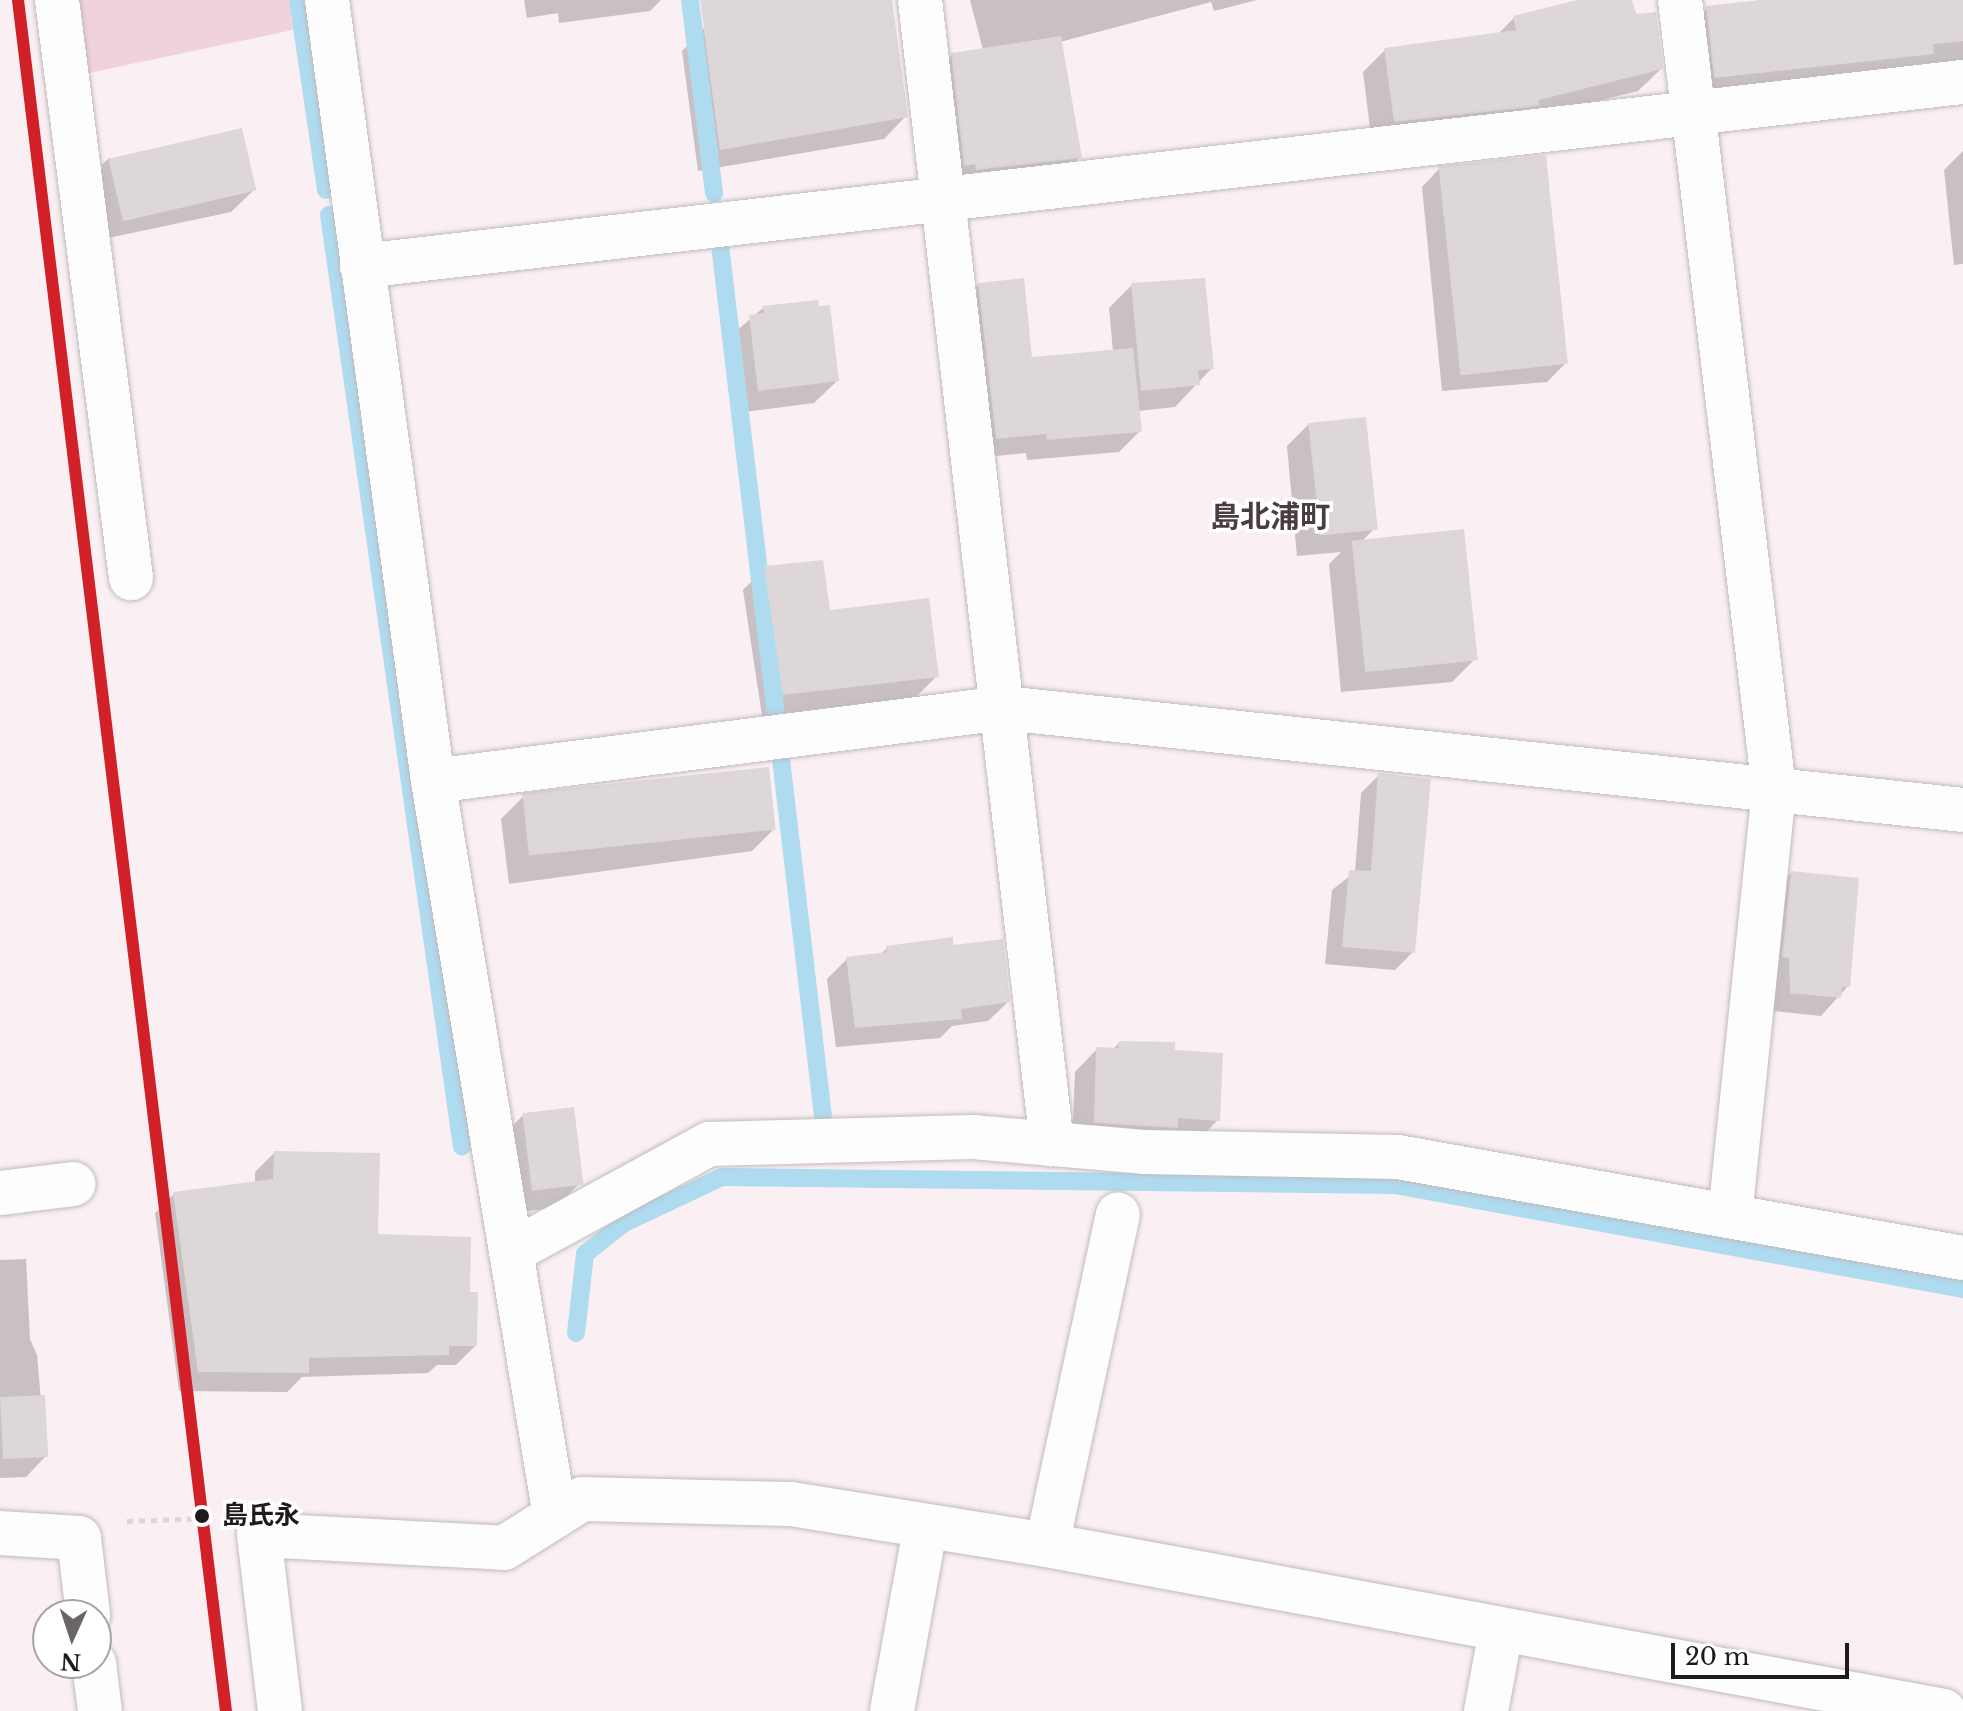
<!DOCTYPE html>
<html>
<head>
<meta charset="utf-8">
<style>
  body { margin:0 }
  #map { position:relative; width:1963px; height:1711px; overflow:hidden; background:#faf0f3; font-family:"Libre Baskerville","Noto Sans JP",serif }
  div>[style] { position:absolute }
  .green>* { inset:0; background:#f0d2dc }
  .shadow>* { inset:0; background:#0003 }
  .stream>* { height:18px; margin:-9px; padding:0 9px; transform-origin:9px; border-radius:9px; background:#aedbf0 }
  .building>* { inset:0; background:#ded7d8; transform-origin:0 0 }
  .path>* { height:5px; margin-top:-2.5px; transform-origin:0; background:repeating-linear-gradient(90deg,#dad7d8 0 6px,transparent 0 12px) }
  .roads { filter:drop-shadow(0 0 2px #c1babc) drop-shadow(0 0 2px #c1babc) }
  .minor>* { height:44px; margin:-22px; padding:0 22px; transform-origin:22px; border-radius:22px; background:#fefdfd }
  .rail-1>* { height:12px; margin:-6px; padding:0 6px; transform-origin:6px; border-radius:6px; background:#d12027 }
  .dots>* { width:22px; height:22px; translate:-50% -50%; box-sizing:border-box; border:4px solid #fff; border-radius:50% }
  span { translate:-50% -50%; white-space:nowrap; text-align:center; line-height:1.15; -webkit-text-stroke:7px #fff; paint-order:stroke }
  .stop-label { font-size:26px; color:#201a1c; font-weight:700 }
  .left { translate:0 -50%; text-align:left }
  .quarter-label { font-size:30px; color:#4a3c41; font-weight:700 }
  .north { position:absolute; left:32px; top:1599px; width:80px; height:80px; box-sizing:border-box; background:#fff; border:2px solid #a6a3a4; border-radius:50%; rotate:183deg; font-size:22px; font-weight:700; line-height:32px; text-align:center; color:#201a1c }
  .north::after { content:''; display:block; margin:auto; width:28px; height:36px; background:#6c6567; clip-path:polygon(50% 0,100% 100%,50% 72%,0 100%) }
  .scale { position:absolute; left:1671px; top:1643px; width:178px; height:36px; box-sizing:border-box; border:4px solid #201a1c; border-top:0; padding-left:10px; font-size:24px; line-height:28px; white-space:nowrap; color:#201a1c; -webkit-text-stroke:6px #fff; paint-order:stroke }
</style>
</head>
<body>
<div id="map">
  <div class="green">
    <i style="clip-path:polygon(73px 0,289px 0,293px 30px,84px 74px)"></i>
  </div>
  <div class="shadow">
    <i style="clip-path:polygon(524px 0,661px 0,650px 11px,559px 23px,558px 13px,527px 18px)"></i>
    <i style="clip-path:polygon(970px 0,1257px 0,1214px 11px,1211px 2px,1060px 42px,1080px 157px,1055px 182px,952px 194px,927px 80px,952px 55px,983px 50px)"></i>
    <i style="clip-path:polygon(1585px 0,1630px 0,1661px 69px,1638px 91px,1522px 120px,1372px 144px,1363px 72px,1385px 50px,1497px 35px,1514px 18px)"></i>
    <i style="clip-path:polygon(1763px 0,1963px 0,1963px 78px,1695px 97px,1687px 28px,1707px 8px)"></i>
    <i style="clip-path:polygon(704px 28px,906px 116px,884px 139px,698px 171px,682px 51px)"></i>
    <i style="clip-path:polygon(1963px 151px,1963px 264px,1954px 265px,1944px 170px)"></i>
    <i style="clip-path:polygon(109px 158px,254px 190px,231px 212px,99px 240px,86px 180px)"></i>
    <i style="clip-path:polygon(1439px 169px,1565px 364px,1547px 382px,1442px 391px,1422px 187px)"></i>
    <i style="clip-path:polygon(979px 284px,1030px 359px,1113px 351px,1109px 308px,1132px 285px,1212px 368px,1175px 407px,1138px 411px,1140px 431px,1119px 452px,1027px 460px,1026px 453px,976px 458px,958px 305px)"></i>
    <i style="clip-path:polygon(763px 308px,837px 381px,814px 403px,736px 413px,727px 339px)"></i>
    <i style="clip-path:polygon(1309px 424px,1375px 528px,1363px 540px,1475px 659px,1452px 682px,1341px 692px,1329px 564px,1341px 552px,1297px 556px,1287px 446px)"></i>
    <i style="clip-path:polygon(765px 568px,828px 612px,937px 676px,915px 698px,762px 716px,743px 590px)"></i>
    <i style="clip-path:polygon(1379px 775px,1413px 952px,1395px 970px,1325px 964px,1332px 890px,1355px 872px,1361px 793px)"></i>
    <i style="clip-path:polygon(523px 797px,774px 829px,752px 851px,509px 884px,501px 819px)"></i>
    <i style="clip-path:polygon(1791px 873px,1848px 986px,1821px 1016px,1772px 1011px,1773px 892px)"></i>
    <i style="clip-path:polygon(887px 948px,951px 948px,1008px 1002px,988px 1021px,952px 1026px,940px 1038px,836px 1047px,827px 979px,847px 959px,880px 955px)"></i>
    <i style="clip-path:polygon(1119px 1043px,1172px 1052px,1218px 1120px,1196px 1142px,1072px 1144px,1075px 1072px,1097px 1049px,1112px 1050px)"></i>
    <i style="clip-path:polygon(573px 1110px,578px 1185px,555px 1208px,509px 1213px,501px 1138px,523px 1115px)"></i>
    <i style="clip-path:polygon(274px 1153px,376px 1236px,468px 1294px,475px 1346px,456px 1365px,437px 1365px,428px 1373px,302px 1377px,287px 1392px,179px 1391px,155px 1213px,174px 1194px,255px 1183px,255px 1172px)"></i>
    <i style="clip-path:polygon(26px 1259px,30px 1339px,37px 1355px,46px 1456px,26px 1477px,0 1478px,0 1260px)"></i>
  </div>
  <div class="stream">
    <i style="left:298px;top:0;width:192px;rotate:81.6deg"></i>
    <i style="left:690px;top:0;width:195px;rotate:82.9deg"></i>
    <i style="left:329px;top:215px;width:941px;rotate:81.88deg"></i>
    <i style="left:720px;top:245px;width:472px;rotate:83.2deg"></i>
    <i style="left:781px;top:759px;width:362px;rotate:83.3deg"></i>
    <i style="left:576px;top:1333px;width:80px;rotate:-83.5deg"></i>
    <i style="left:585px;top:1254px;width:50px;rotate:-38.5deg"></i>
    <i style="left:624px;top:1223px;width:108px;rotate:-25.1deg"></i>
    <i style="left:722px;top:1177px;width:673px;rotate:0.68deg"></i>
    <i style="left:1395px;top:1185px;width:577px;rotate:10.38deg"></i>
  </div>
  <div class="building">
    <i style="clip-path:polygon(700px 0,892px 0,908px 117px,720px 150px)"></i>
    <i style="clip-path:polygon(1577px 0,1632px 0,1636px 14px,1656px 12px,1663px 69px,1539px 100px,1540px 106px,1394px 122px,1384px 48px,1516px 30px,1513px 16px)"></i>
    <i style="clip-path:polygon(1760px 0,1963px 0,1963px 41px,1933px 44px,1934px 54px,1714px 78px,1706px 6px)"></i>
    <i style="clip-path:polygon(1061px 36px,1082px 158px,976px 170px,975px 164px,964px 166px,951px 53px)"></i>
    <i style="left:242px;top:128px;width:64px;height:137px;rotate:77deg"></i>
    <i style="left:1546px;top:155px;width:210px;height:108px;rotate:84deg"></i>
    <i style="clip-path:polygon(1024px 278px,1032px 357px,1133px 348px,1142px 432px,1047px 440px,1046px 434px,996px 439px,978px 283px)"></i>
    <i style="clip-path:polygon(1205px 278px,1214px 369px,1198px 370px,1200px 385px,1141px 391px,1131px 283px)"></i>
    <i style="clip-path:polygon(818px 300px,819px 306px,830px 305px,839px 381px,758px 391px,749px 315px,764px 313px,762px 306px)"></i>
    <i style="left:1366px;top:417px;width:113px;height:58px;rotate:84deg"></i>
    <i style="left:1464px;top:529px;width:132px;height:113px;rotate:84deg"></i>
    <i style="clip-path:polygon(823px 560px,830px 610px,929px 598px,939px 677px,783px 695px,764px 566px)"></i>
    <i style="left:769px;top:767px;width:63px;height:248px;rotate:84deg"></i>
    <i style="clip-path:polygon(1378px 773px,1431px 779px,1415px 953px,1342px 947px,1349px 870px,1371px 871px)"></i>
    <i style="clip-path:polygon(1791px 871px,1859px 878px,1850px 987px,1842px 987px,1841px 998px,1790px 993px,1789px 958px,1782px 957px)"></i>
    <i style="clip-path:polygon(953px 937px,953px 945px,1003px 939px,1010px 1002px,961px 1009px,962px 1019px,855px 1028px,846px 957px,887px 952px,886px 946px)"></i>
    <i style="clip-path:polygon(1119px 1041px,1175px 1042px,1175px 1050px,1223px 1053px,1220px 1121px,1178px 1118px,1178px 1128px,1094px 1123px,1096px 1047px,1118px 1048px)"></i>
    <i style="left:574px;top:1107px;width:78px;height:52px;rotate:83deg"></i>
    <i style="clip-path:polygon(274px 1151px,380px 1153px,378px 1234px,471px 1237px,470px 1292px,478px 1292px,477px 1346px,449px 1346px,449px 1355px,309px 1358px,309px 1373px,198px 1372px,173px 1192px,273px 1179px)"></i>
    <i style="left:45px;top:1395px;width:62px;height:45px;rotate:87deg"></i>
  </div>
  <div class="path">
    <i style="left:127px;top:1521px;width:81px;rotate:-2.1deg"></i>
  </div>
  <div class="roads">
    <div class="minor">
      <i style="left:57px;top:0;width:583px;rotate:82.7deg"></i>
      <i style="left:327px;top:0;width:788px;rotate:82.27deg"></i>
      <i style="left:433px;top:781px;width:745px;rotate:80.58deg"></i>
      <i style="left:920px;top:0;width:1152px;rotate:83.42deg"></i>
      <i style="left:1680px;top:0;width:796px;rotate:83.21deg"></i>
      <i style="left:1774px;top:790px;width:426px;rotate:95.9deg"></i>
      <i style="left:362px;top:266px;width:1612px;rotate:-6.56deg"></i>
      <i style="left:433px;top:781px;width:576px;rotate:-7.29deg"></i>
      <i style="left:1004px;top:708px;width:964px;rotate:6.07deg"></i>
      <i style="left:0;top:1193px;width:74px;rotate:-7deg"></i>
      <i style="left:511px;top:1252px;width:226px;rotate:-28.6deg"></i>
      <i style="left:709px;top:1144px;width:264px;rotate:-1.5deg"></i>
      <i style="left:973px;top:1137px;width:171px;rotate:5deg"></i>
      <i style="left:1143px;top:1152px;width:255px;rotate:1.1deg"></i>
      <i style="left:1398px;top:1157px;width:574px;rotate:10.14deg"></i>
      <i style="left:0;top:1533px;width:79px;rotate:3.6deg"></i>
      <i style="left:79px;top:1538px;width:78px;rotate:83.3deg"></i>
      <i style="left:1047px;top:1545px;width:338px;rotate:-77.9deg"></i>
      <i style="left:94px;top:1663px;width:48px;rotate:82.9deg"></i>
      <i style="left:280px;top:1711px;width:177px;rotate:-96.8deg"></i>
      <i style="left:259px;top:1535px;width:245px;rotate:3deg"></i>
      <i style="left:504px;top:1548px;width:92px;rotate:-32.1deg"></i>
      <i style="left:582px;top:1499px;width:209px;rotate:1.4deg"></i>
      <i style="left:791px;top:1504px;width:259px;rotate:9.1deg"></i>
      <i style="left:1047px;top:1545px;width:912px;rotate:10.48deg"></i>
      <i style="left:892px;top:1711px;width:185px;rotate:-79.7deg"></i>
      <i style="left:1486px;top:1711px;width:81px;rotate:-79.4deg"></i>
    </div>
  </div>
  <div class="rail-1">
    <i style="left:18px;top:0;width:1724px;rotate:83.07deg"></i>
  </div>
  <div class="dots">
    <i style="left:202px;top:1516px;background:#201a1c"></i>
  </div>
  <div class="stop-label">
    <span class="left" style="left:222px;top:1516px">島氏永</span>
  </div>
  <div class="quarter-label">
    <span style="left:1270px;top:517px">島北浦町</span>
  </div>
  <div class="north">N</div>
  <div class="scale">20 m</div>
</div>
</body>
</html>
